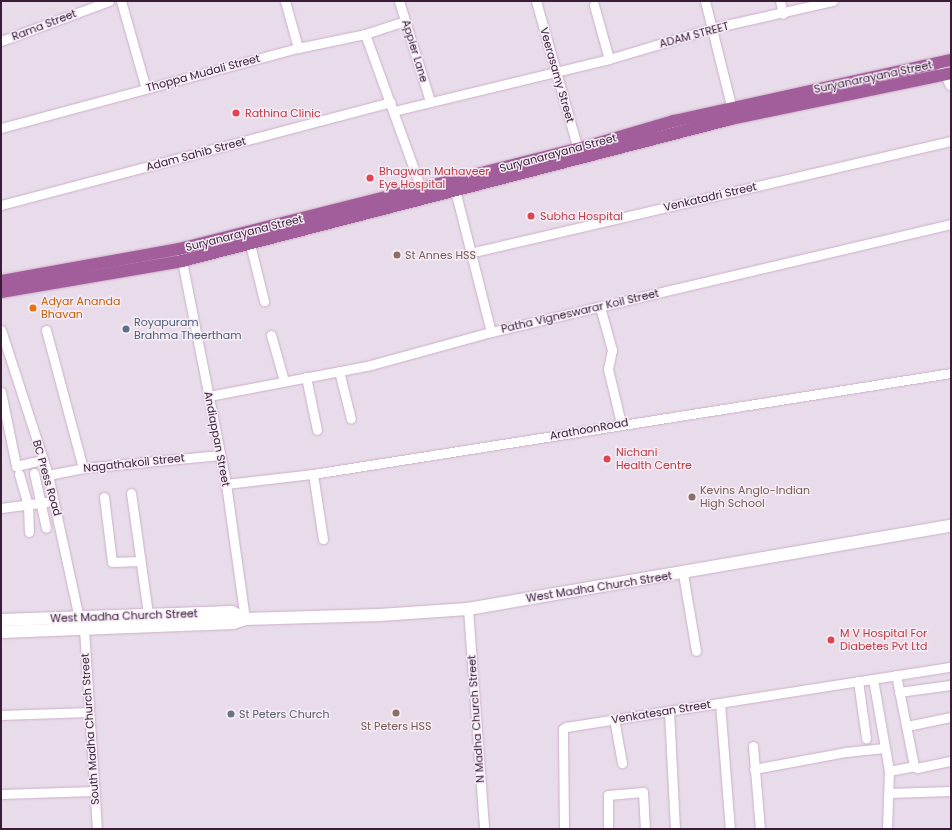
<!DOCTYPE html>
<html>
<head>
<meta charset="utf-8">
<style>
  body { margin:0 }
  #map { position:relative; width:952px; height:830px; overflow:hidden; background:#e9dcea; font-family:Poppins,sans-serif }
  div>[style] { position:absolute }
  .roads { filter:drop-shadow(0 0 1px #caafca) drop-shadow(0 0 1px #caafca) }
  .street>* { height:9px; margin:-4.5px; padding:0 4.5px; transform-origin:4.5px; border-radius:4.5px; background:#fff }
  .secondary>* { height:12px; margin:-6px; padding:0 6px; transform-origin:6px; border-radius:6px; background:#fff }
  .primary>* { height:12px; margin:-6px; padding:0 6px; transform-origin:6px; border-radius:6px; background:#a25e9a }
  .dots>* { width:11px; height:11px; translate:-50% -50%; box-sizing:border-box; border:2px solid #f5ecf6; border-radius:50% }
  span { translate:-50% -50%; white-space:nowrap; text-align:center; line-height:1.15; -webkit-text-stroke:3px #f5ecf6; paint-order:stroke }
  .street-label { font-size:11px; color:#391d37 }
  .health-label { font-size:11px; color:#be3a42 }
  .left { translate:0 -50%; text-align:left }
  .education-label { font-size:11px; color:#785e54 }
  .food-label { font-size:11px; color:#c56008 }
  .service-label { font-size:11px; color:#4e5e75 }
  .worship-label { font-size:11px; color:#5b616d }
  .frame { position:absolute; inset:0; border:2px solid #391d37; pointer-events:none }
</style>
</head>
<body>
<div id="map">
  <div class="roads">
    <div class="street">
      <i style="left:121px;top:1px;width:91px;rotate:74.1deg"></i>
      <i style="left:285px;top:1px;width:49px;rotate:74.5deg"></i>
      <i style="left:399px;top:1px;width:105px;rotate:72.8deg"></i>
      <i style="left:536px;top:1px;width:154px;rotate:74.2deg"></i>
      <i style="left:705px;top:1px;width:111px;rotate:76deg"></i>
      <i style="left:780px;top:1px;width:13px;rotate:77deg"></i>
      <i style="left:594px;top:5px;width:56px;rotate:74.5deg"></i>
      <i style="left:365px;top:34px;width:165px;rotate:70.1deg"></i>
      <i style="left:1px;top:41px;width:115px;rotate:-20.3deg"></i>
      <i style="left:394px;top:111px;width:221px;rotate:-13.6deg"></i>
      <i style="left:609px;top:59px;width:109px;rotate:-16.6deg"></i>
      <i style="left:713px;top:28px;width:123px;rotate:-12.7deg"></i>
      <i style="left:1px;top:128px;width:308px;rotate:-15.1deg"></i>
      <i style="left:298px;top:48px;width:68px;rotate:-11.8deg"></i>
      <i style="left:365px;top:34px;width:42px;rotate:-18deg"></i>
      <i style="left:455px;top:190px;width:146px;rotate:75.8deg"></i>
      <i style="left:1px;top:205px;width:403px;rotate:-14.8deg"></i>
      <i style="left:250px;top:244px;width:59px;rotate:76.2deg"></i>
      <i style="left:469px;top:253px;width:495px;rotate:-13.1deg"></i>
      <i style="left:181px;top:256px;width:232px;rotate:78.8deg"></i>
      <i style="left:226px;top:484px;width:136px;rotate:82deg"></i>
      <i style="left:600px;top:307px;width:45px;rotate:74.4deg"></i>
      <i style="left:612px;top:350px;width:19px;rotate:102deg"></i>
      <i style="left:608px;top:369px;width:56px;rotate:76.5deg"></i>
      <i style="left:1px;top:330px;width:152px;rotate:72deg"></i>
      <i style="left:48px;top:475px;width:146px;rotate:77.8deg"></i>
      <i style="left:79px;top:618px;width:12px;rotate:66deg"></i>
      <i style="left:84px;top:629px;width:200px;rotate:86.3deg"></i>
      <i style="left:46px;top:330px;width:143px;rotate:75deg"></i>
      <i style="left:271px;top:335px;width:48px;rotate:74.2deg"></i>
      <i style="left:339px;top:371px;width:49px;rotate:76deg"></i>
      <i style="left:306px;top:377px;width:54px;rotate:78.3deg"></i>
      <i style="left:1px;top:392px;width:76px;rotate:78.5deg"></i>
      <i style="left:16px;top:466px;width:28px;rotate:-13deg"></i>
      <i style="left:209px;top:396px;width:165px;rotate:-10.8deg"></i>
      <i style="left:371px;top:365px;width:124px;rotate:-15.4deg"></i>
      <i style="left:491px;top:332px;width:473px;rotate:-13.2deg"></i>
      <i style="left:34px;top:473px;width:56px;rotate:77.7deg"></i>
      <i style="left:19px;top:474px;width:32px;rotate:74deg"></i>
      <i style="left:28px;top:505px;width:27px;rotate:88deg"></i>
      <i style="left:313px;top:474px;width:66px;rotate:81.3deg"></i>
      <i style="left:48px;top:475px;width:36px;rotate:-11deg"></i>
      <i style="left:83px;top:468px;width:138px;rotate:-5.4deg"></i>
      <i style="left:226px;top:484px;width:88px;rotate:-6.6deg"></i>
      <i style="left:313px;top:474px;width:646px;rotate:-9deg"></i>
      <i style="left:131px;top:493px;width:129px;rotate:82deg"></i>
      <i style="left:104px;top:497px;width:65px;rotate:83deg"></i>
      <i style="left:112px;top:562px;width:28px;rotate:-2deg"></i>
      <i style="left:1px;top:508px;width:46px;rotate:-7.4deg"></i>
      <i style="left:683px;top:574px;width:78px;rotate:80.4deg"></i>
      <i style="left:468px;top:609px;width:221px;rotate:85.8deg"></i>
      <i style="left:896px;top:675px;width:93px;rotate:78.8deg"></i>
      <i style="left:914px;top:766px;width:4px;rotate:34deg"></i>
      <i style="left:917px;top:768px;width:35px;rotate:-12deg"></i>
      <i style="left:873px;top:679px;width:93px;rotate:80.1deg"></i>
      <i style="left:889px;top:771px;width:58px;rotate:92deg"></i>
      <i style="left:858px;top:681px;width:58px;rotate:82deg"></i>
      <i style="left:899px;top:692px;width:52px;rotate:-7.7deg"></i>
      <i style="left:720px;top:703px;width:126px;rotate:85.5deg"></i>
      <i style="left:669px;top:711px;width:118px;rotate:87.1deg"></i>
      <i style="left:1px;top:715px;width:88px;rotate:-2deg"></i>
      <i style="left:614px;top:719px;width:45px;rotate:79.7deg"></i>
      <i style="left:907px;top:726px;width:45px;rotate:-11.6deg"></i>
      <i style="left:753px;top:746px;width:83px;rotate:85.2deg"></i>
      <i style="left:754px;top:769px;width:94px;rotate:-10.5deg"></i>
      <i style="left:846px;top:752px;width:38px;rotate:-6deg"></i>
      <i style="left:889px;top:771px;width:25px;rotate:-11deg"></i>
      <i style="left:889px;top:793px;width:62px;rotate:-1.8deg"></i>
      <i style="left:1px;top:794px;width:93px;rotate:-1.8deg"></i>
      <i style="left:564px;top:829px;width:100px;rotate:-90.6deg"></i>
      <i style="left:563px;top:729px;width:4px;rotate:-34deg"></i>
      <i style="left:566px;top:727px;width:390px;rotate:-8.9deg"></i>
      <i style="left:608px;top:829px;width:34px;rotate:-90deg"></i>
      <i style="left:608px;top:795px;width:35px;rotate:-5deg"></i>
      <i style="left:643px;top:792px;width:37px;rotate:87deg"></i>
    </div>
    <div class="secondary">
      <i style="left:943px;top:65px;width:21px;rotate:67deg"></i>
      <i style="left:1px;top:620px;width:231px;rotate:-2deg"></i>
      <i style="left:232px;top:612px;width:15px;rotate:28deg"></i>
      <i style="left:1px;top:632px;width:232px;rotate:-2.2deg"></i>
      <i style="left:233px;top:623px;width:13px;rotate:-18deg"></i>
      <i style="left:245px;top:619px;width:134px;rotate:-1.7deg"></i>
      <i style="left:379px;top:615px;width:89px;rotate:-3.9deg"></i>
      <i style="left:468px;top:609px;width:490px;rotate:-9.8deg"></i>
    </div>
    <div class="primary">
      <i style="left:1px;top:281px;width:181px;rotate:-10.2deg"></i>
      <i style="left:179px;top:249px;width:411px;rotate:-14.1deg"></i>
      <i style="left:578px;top:149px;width:100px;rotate:-16.3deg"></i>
      <i style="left:674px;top:121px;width:284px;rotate:-12.4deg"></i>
      <i style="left:1px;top:292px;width:184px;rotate:-9.7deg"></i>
      <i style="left:182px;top:261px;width:567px;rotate:-14.5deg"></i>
      <i style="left:731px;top:119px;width:225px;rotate:-11.8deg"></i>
    </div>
  </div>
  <div class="dots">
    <i style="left:236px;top:113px;background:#e0444e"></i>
    <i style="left:370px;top:178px;background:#e0444e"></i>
    <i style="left:531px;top:216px;background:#e0444e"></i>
    <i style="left:397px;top:255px;background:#8d6e63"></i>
    <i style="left:33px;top:308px;background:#e8710a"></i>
    <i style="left:126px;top:329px;background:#5c6f8a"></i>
    <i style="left:607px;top:459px;background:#e0444e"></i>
    <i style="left:692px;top:497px;background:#8d6e63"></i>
    <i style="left:831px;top:640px;background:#e0444e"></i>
    <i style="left:396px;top:713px;background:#8d6e63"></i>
    <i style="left:231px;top:714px;background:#6b7280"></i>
  </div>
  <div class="street-label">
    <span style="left:44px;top:25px;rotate:-21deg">Rama Street</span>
    <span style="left:694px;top:35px;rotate:-15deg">ADAM STREET</span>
    <span style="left:415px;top:51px;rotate:73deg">Appier Lane</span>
    <span style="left:203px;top:73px;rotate:-15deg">Thoppa Mudali Street</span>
    <span style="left:557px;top:75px;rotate:74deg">Veerasamy Street</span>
    <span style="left:873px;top:77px;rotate:-12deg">Suryanarayana Street</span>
    <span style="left:558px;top:153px;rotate:-15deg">Suryanarayana Street</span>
    <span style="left:196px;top:154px;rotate:-15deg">Adam Sahib Street</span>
    <span style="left:710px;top:197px;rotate:-13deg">Venkatadri Street</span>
    <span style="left:244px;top:233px;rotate:-14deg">Suryanarayana Street</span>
    <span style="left:580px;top:311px;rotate:-13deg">Patha Vigneswarar Koil Street</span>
    <span style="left:589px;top:429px;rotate:-10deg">ArathoonRoad</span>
    <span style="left:217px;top:439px;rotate:79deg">Andiappan Street</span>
    <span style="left:134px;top:463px;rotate:-6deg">Nagathakoil Street</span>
    <span style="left:47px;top:478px;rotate:74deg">BC Press Road</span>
    <span style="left:599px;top:587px;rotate:-9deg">West Madha Church Street</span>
    <span style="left:124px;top:616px;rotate:-2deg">West Madha Church Street</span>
    <span style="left:661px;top:712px;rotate:-9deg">Venkatesan Street</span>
    <span style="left:476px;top:719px;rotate:-94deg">N Madha Church Street</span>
    <span style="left:90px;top:729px;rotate:-94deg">South Madha Church Street</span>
  </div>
  <div class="health-label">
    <span class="left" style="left:245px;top:113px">Rathina Clinic</span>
    <span class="left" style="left:379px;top:178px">Bhagwan Mahaveer<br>Eye Hospital</span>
    <span class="left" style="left:540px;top:216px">Subha Hospital</span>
    <span class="left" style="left:616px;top:459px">Nichani<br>Health Centre</span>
    <span class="left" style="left:840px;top:640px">M V Hospital For<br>Diabetes Pvt Ltd</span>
  </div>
  <div class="education-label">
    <span class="left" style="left:405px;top:255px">St Annes HSS</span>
    <span class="left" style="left:700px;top:497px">Kevins Anglo-Indian<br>High School</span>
    <span style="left:396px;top:726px">St Peters HSS</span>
  </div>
  <div class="food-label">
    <span class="left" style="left:41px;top:308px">Adyar Ananda<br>Bhavan</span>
  </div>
  <div class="service-label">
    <span class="left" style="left:134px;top:329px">Royapuram<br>Brahma Theertham</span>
  </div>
  <div class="worship-label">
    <span class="left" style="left:239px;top:714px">St Peters Church</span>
  </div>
  <div class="frame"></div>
</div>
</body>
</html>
